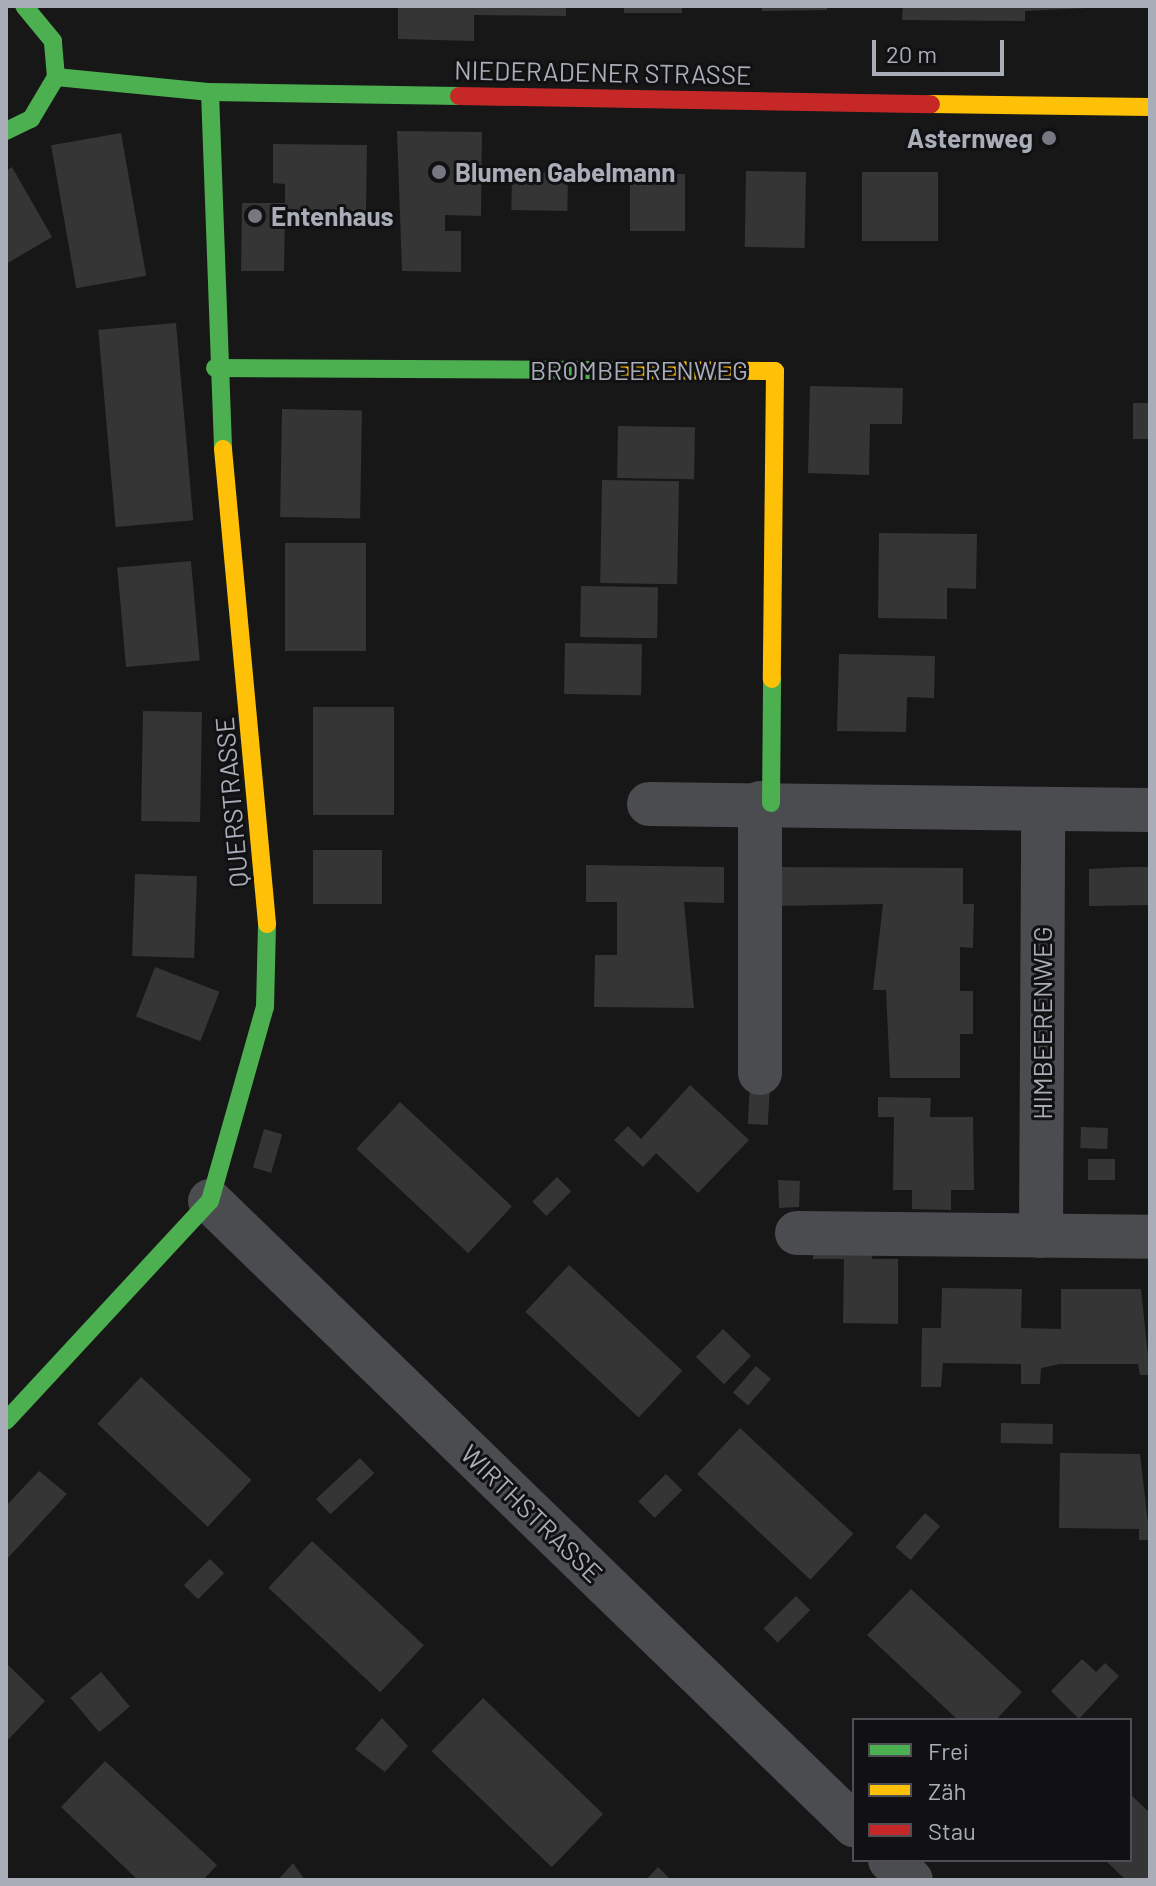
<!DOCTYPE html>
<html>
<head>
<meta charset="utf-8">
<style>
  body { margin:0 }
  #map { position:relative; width:1156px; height:1886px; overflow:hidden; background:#171717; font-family:Barlow,sans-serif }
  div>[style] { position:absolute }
  .building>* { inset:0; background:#353536; transform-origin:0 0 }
  .street>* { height:44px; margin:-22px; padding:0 22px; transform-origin:22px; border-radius:22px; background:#4b4c50 }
  .fast>* { height:18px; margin:-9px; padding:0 9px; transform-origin:9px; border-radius:9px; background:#4caf50 }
  .slow>* { height:18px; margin:-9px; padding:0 9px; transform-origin:9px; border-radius:9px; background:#ffc107 }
  .jam>* { height:18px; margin:-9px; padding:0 9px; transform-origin:9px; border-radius:9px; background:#c62828 }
  .dots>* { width:22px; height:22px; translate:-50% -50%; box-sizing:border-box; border:4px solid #111113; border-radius:50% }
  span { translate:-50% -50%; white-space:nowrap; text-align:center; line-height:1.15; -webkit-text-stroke:6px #111113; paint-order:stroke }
  .street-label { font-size:26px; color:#a8adb8 }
  .poi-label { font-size:26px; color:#a8adb8; font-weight:700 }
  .right { translate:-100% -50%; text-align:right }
  .left { translate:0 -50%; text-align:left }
  .frame { position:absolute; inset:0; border:8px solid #a8adb8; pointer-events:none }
  .legend { position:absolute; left:852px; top:1718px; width:280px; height:144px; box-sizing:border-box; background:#111113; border:2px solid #4d4f55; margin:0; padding:10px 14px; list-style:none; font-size:24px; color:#a8adb8 }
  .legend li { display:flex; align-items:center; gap:16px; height:40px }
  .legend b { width:40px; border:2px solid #4d4f55 }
  .scale { position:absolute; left:872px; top:40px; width:132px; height:36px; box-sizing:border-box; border:4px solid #a8adb8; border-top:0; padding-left:10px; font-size:24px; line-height:28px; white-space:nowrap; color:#a8adb8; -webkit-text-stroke:6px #111113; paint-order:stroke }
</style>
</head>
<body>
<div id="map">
  <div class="building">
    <i style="clip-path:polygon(398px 6px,566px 6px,566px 16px,474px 15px,474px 41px,398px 39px)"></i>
    <i style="left:624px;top:6px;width:58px;height:7px"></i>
    <i style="clip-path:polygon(762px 6px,827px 6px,827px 10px,762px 11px)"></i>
    <i style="clip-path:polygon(903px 6px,1131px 6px,1025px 11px,1025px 21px,902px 20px)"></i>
    <i style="clip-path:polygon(397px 131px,482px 132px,481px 216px,445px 215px,445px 231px,461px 231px,461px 272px,402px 271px)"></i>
    <i style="left:121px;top:133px;width:145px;height:71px;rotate:80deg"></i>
    <i style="clip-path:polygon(273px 144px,367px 145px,366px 213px,285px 212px,284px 271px,241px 271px,242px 203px,285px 203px,285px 184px,273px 183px)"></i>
    <i style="clip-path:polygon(12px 167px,52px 237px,6px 264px,6px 171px)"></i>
    <i style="left:746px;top:171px;width:60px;height:76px;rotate:1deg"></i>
    <i style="left:512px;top:172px;width:56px;height:38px;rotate:1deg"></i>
    <i style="left:862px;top:172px;width:76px;height:69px"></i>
    <i style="left:630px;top:174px;width:55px;height:57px"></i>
    <i style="left:176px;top:323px;width:198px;height:78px;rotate:85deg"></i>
    <i style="clip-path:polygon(810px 386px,903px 388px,902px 424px,870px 424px,869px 475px,808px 473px)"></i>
    <i style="left:1133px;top:403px;width:17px;height:36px"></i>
    <i style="left:282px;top:409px;width:80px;height:108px;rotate:1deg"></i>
    <i style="left:618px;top:426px;width:77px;height:52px;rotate:1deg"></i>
    <i style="left:602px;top:480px;width:77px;height:103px;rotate:1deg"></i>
    <i style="clip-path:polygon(879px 533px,977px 534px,976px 589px,947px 588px,947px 619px,878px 618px)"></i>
    <i style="left:285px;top:543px;width:81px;height:108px"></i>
    <i style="left:191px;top:561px;width:100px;height:74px;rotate:85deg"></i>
    <i style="left:581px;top:586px;width:77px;height:51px;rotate:1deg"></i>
    <i style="left:565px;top:643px;width:77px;height:51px;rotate:1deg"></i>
    <i style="clip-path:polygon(839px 654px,935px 656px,934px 698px,907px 697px,906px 732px,837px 731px)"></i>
    <i style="left:313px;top:707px;width:81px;height:108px"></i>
    <i style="left:143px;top:711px;width:59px;height:110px;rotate:1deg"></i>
    <i style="left:313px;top:850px;width:69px;height:54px"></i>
    <i style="clip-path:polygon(586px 865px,724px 867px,724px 903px,684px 902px,694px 1008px,594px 1007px,595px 955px,617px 955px,617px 902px,586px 902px)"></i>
    <i style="clip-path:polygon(775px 867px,963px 868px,963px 904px,974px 904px,973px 948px,960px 947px,960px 991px,973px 991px,973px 1034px,960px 1034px,960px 1078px,890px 1078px,886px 990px,873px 990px,883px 904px,775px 906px)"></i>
    <i style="clip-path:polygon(1130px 867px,1150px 867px,1150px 905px,1089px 906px,1089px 869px)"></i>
    <i style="left:135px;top:874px;width:62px;height:82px;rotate:2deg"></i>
    <i style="left:155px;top:967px;width:69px;height:53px;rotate:21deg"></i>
    <i style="left:750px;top:1083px;width:20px;height:41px;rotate:3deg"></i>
    <i style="clip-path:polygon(690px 1085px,749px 1140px,698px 1193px,656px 1153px,643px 1167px,614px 1140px,628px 1126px,641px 1139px)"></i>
    <i style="clip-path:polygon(878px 1097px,931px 1098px,930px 1117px,973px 1117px,974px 1190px,951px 1190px,951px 1210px,912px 1209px,912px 1190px,893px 1190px,894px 1117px,878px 1117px)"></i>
    <i style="left:400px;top:1102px;width:153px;height:64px;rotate:43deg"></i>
    <i style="left:1081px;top:1127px;width:27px;height:21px;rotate:2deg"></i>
    <i style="left:264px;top:1129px;width:19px;height:40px;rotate:16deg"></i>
    <i style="left:1115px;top:1159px;width:21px;height:27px;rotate:90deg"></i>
    <i style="left:557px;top:1177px;width:20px;height:35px;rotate:45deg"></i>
    <i style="clip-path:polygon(778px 1180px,800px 1181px,799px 1207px,779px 1208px)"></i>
    <i style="clip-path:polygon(813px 1239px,873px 1239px,872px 1259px,898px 1259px,898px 1324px,843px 1323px,844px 1259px,813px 1259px)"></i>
    <i style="left:569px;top:1265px;width:155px;height:64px;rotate:43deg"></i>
    <i style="clip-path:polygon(942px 1288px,1022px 1289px,1021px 1328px,1061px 1329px,1061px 1289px,1141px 1289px,1150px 1375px,1140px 1375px,1138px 1364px,1060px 1364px,1041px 1368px,1040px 1384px,1021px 1384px,1021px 1364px,943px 1363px,941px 1387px,921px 1387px,922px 1328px,941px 1328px)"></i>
    <i style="left:723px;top:1329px;width:39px;height:39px;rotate:44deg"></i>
    <i style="left:756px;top:1366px;width:20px;height:35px;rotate:41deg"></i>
    <i style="left:141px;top:1377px;width:151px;height:64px;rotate:43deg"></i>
    <i style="left:1001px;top:1423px;width:52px;height:20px;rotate:1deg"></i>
    <i style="left:740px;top:1428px;width:155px;height:63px;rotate:43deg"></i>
    <i style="clip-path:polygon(1060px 1453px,1140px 1454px,1150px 1540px,1139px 1540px,1139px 1529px,1059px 1528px)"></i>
    <i style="left:360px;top:1458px;width:21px;height:60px;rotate:47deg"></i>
    <i style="clip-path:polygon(39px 1471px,67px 1494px,6px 1560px,6px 1506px)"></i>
    <i style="left:666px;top:1474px;width:23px;height:39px;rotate:45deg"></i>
    <i style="left:925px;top:1513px;width:20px;height:45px;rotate:41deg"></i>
    <i style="left:312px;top:1541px;width:153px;height:64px;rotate:43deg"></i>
    <i style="left:210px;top:1559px;width:20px;height:37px;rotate:45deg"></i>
    <i style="clip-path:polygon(911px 1589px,1022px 1692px,996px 1720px,958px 1720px,867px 1635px)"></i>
    <i style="left:796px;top:1596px;width:20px;height:46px;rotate:45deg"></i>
    <i style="clip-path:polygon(1082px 1659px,1096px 1672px,1105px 1663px,1119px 1676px,1079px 1719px,1051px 1691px)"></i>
    <i style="clip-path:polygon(6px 1663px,45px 1701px,6px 1742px)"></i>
    <i style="left:101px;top:1672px;width:45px;height:40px;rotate:50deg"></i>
    <i style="left:483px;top:1698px;width:167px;height:74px;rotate:44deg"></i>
    <i style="clip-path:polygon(382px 1718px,408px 1746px,385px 1772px,355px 1749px)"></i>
    <i style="clip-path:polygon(105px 1761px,217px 1865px,203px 1880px,138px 1880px,61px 1807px)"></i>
    <i style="clip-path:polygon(1130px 1794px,1150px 1813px,1150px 1880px,1126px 1880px,1105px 1860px,1130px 1860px)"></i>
    <i style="clip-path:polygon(293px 1863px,305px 1880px,278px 1880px)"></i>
    <i style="clip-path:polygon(658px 1867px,671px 1880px,646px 1880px)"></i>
  </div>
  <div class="street">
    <i style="left:760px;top:803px;width:270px;rotate:90deg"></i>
    <i style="left:649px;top:804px;width:501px;rotate:0.69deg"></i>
    <i style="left:210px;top:1201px;width:897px;rotate:44.1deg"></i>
    <i style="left:797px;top:1233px;width:353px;rotate:0.6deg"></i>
    <i style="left:1041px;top:1236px;width:425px;rotate:-89.7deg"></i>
    <i style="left:890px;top:1860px;width:29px;rotate:44deg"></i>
  </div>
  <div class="fast">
    <i style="left:56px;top:77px;width:155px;rotate:5.6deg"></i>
    <i style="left:210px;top:92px;width:249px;rotate:0.9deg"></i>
    <i style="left:210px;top:92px;width:357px;rotate:87.9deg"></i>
    <i style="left:6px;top:131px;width:28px;rotate:-26deg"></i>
    <i style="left:31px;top:119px;width:49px;rotate:-59.2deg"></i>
    <i style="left:56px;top:77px;width:36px;rotate:-95deg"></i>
    <i style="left:53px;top:41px;width:45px;rotate:-129.6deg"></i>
    <i style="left:215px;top:368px;width:413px;rotate:0.3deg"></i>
    <i style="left:771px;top:803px;width:124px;rotate:-89.5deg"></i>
    <i style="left:6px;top:1421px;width:300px;rotate:-47.2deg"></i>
    <i style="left:210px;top:1201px;width:202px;rotate:-74.2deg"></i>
    <i style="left:265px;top:1007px;width:83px;rotate:-88.6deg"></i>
  </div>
  <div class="slow">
    <i style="left:931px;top:104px;width:219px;rotate:0.8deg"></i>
    <i style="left:628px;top:370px;width:147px;rotate:0.4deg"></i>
    <i style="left:775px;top:371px;width:308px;rotate:90.6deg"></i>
    <i style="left:223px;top:449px;width:477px;rotate:84.7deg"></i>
  </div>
  <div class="jam">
    <i style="left:459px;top:96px;width:472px;rotate:1deg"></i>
  </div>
  <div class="dots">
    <i style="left:1049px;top:138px;background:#757880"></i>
    <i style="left:439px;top:172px;background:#757880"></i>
    <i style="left:255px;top:216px;background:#757880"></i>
  </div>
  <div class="street-label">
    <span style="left:603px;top:72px;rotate:1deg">NIEDERADENER STRASSE</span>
    <span style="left:639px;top:370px">BROMBEERENWEG</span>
    <span style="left:231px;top:802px;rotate:-95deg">QUERSTRASSE</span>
    <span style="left:1042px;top:1023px;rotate:-90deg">HIMBEERENWEG</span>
    <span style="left:532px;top:1513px;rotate:44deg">WIRTHSTRASSE</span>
  </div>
  <div class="poi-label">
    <span class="right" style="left:1033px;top:138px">Asternweg</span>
    <span class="left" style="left:455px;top:172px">Blumen Gabelmann</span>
    <span class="left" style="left:271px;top:216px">Entenhaus</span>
  </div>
  <div class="frame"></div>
  <ul class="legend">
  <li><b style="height:10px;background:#4caf50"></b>Frei</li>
  <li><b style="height:10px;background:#ffc107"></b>Zäh</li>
  <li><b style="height:10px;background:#c62828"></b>Stau</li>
  </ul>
  <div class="scale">20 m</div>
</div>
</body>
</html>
